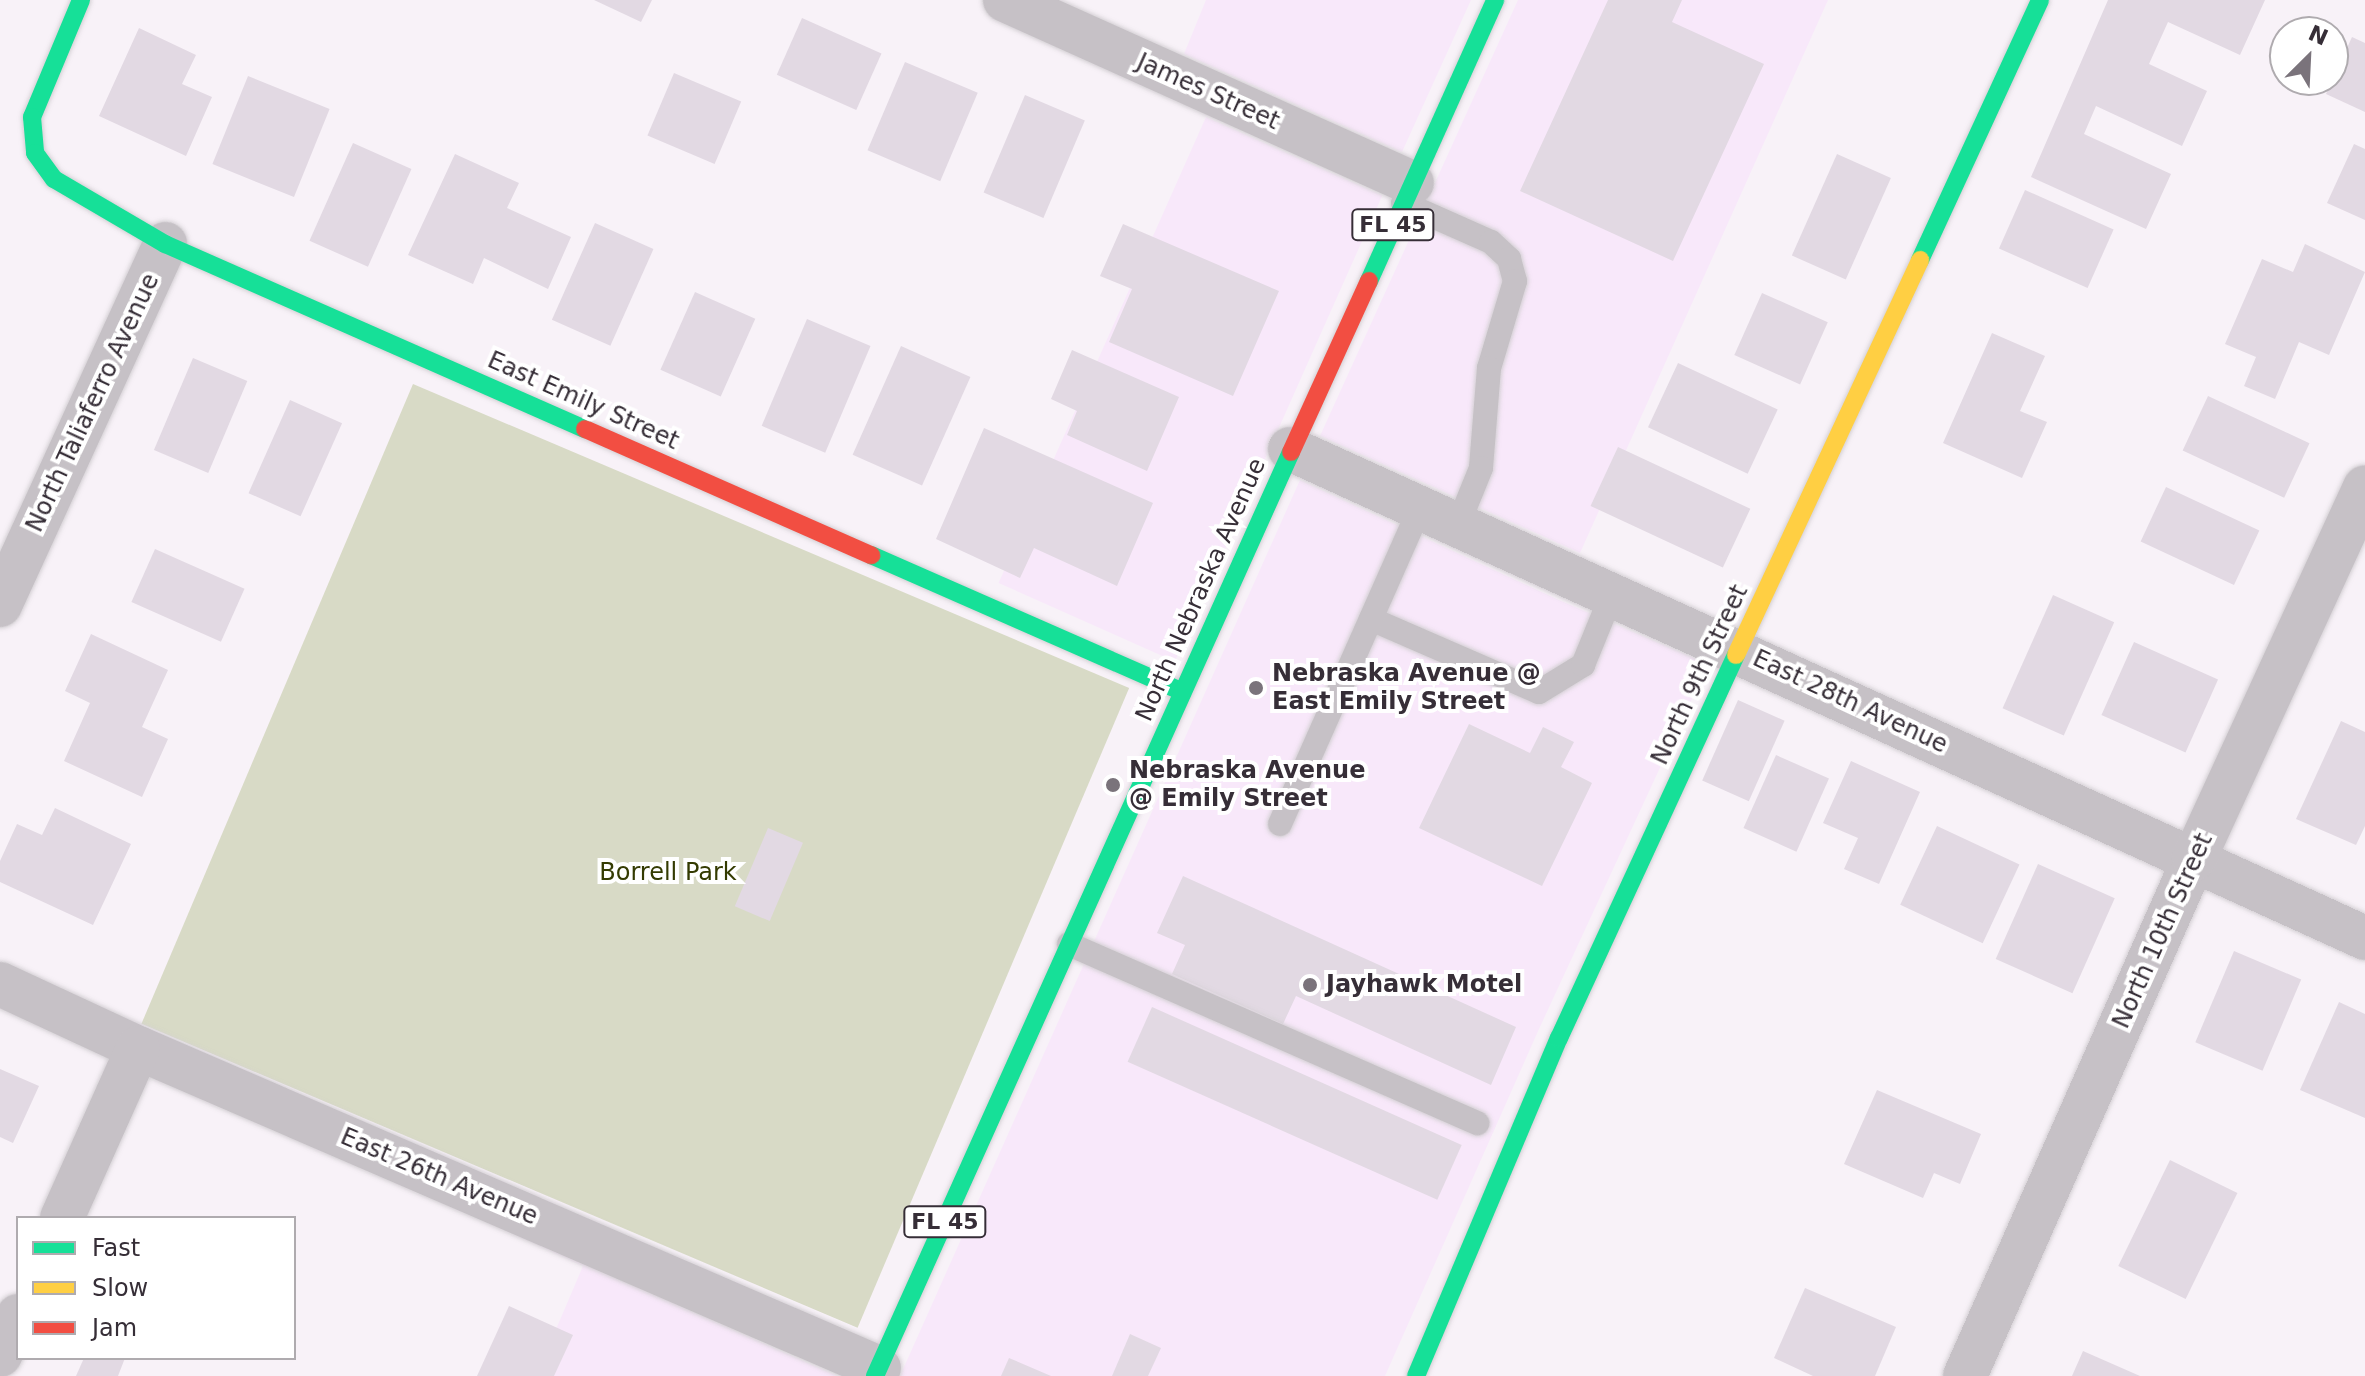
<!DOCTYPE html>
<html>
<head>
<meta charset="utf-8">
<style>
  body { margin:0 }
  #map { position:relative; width:2365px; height:1376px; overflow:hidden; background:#f8f2f8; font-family:"DejaVu Sans",sans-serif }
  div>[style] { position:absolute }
  .built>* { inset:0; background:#f8e8fa; transform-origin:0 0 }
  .green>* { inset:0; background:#d8dac6; transform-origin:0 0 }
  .building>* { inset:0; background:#e2d9e3; transform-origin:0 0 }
  .roads { filter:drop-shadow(0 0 2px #d4d0d4) drop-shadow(0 0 2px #d4d0d4) }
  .lane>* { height:24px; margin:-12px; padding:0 12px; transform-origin:12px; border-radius:12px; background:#c6c1c6 }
  .street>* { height:44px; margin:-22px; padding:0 22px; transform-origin:22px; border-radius:22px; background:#c6c1c6 }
  .fast>* { height:18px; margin:-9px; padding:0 9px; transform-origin:9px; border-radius:9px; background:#16e098 }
  .slow>* { height:18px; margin:-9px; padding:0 9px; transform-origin:9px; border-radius:9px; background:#ffcf43 }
  .jam>* { height:18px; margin:-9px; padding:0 9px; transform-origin:9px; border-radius:9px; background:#f24e42 }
  .dots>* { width:22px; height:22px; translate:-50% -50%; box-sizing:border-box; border:4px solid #fff; border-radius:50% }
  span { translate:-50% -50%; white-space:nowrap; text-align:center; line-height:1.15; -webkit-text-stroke:8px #fff; paint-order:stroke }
  .shield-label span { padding:2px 6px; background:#fff; border:2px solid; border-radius:6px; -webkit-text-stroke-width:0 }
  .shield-label { font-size:22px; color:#362e37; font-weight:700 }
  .street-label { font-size:24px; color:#362e37 }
  .poi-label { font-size:24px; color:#362e37; font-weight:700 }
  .left { translate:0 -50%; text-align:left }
  .park-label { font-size:24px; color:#343b02 }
  .legend { position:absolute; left:16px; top:1216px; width:280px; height:144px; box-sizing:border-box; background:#fff; border:2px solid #afabaf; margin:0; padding:10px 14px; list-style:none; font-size:24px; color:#362e37 }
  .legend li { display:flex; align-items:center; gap:16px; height:40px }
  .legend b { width:40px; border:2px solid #afabaf }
  .north { position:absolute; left:2269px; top:16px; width:80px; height:80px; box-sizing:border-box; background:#fff; border:2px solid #afabaf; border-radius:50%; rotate:24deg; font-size:22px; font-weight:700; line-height:32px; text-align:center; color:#362e37 }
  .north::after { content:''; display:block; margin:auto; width:28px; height:36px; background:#7a737b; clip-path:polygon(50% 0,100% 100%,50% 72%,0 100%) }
</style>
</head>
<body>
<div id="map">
  <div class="built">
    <i style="clip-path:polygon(1206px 0,1471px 0,1402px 152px,1184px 54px)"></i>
    <i style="clip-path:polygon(1518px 0,1828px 0,1580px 553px,1320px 436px)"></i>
    <i style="left:1206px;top:117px;width:193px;height:510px;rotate:24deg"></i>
    <i style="clip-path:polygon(1300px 480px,1559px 600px,1708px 664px,1539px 1029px,1385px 1376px,900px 1376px)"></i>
    <i style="clip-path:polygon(152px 1070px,837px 1376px,536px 1376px,583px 1266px)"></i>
  </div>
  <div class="green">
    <i style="left:413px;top:384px;width:778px;height:695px;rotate:23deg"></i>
  </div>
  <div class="building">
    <i style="clip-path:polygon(594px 0,652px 0,641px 22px)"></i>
    <i style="clip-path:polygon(1608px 0,1682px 0,1672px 22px,1764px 64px,1673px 261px,1520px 191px)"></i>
    <i style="clip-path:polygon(2108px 0,2265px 0,2240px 55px,2168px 22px,2149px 64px,2207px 91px,2182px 146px,2096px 106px,2084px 134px,2171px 174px,2146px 229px,2031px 177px)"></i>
    <i style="left:802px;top:18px;width:87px;height:62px;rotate:24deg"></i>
    <i style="clip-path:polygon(139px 28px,196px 55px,182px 84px,212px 97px,186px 156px,99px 116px)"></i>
    <i style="clip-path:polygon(2352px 37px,2365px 43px,2365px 112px,2326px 94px)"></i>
    <i style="left:905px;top:62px;width:79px;height:96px;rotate:23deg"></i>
    <i style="left:674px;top:73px;width:73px;height:68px;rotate:23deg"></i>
    <i style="left:248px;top:76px;width:88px;height:95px;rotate:22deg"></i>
    <i style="left:1025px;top:95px;width:65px;height:106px;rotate:23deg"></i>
    <i style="left:353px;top:143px;width:64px;height:107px;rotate:24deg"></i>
    <i style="clip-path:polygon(2354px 144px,2365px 149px,2365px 220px,2327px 203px)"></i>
    <i style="clip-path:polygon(455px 154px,519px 183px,507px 208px,571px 237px,548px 289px,484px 258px,473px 284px,408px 255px)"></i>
    <i style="left:1837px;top:154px;width:59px;height:111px;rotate:24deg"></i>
    <i style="left:2025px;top:190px;width:97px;height:64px;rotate:24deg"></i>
    <i style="left:595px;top:223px;width:64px;height:106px;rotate:24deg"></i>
    <i style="clip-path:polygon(1123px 224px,1279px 291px,1233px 396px,1109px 342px,1132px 289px,1100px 276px)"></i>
    <i style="clip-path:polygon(2305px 244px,2365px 272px,2329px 355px,2299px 342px,2275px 399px,2244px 386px,2256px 357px,2225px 344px,2262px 259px,2293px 272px)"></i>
    <i style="left:695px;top:292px;width:66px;height:85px;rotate:24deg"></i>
    <i style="left:1762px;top:293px;width:72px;height:68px;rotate:24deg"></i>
    <i style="left:807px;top:319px;width:69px;height:116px;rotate:23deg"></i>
    <i style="clip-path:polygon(1992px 333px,2045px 356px,2020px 411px,2047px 422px,2022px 478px,1943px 443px)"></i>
    <i style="left:901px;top:346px;width:76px;height:119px;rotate:24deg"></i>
    <i style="clip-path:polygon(1072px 350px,1179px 397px,1147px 471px,1067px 435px,1077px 411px,1051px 399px)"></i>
    <i style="left:193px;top:358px;width:59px;height:100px;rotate:23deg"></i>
    <i style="left:1678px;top:363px;width:110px;height:71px;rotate:25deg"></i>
    <i style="left:2208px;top:396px;width:112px;height:60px;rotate:25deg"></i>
    <i style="left:290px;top:400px;width:57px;height:102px;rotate:24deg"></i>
    <i style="clip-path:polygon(984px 428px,1153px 503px,1117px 586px,1034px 548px,1020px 578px,936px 539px)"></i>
    <i style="left:1618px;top:447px;width:146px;height:65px;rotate:25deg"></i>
    <i style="left:2166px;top:487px;width:103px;height:60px;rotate:25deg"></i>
    <i style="left:155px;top:549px;width:98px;height:58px;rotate:24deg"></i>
    <i style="left:2053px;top:595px;width:67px;height:124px;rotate:24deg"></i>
    <i style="clip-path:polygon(91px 634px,168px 670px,142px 727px,168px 739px,142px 797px,64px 761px,90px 703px,65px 691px)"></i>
    <i style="left:2134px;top:642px;width:92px;height:80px;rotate:24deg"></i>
    <i style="left:1738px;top:700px;width:51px;height:88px;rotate:24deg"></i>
    <i style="clip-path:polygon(2341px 721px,2365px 732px,2365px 826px,2356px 845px,2296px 819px)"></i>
    <i style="clip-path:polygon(1469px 724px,1530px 753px,1543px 727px,1574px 742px,1561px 767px,1592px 783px,1542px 886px,1419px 828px)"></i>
    <i style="left:1776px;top:755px;width:58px;height:80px;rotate:24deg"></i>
    <i style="clip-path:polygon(1851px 761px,1920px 792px,1879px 884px,1844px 869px,1858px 838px,1823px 823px)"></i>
    <i style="clip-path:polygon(55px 808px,131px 844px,93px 925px,0 882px,0 861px,17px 824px,42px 835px)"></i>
    <i style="left:1937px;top:826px;width:91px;height:87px;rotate:25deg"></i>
    <i style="left:768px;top:828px;width:38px;height:85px;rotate:23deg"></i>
    <i style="left:2038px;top:864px;width:84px;height:104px;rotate:24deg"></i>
    <i style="clip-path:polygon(1183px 876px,1516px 1027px,1491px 1085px,1296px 996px,1283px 1024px,1172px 974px,1185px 945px,1157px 933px)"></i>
    <i style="left:2234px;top:951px;width:73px;height:99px;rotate:23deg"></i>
    <i style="clip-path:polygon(2339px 1002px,2365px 1014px,2365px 1118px,2300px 1090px)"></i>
    <i style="left:1152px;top:1007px;width:339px;height:60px;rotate:24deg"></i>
    <i style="clip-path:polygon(0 1069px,39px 1086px,13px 1143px,0 1137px)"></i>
    <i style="clip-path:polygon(1877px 1090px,1981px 1134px,1960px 1184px,1934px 1173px,1923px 1198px,1844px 1164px)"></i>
    <i style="left:2170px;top:1160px;width:75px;height:118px;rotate:26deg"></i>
    <i style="clip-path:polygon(1805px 1288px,1896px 1327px,1875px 1376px,1813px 1376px,1774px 1358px)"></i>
    <i style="clip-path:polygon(509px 1306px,573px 1335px,554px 1376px,477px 1376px)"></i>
    <i style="clip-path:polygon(1130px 1334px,1161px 1348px,1148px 1376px,1112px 1376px)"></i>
    <i style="clip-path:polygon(2083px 1351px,2140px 1376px,2072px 1376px)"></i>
    <i style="clip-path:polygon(84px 1358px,125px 1358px,118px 1376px,76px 1376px)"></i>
    <i style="clip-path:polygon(1009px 1358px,1051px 1376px,1001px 1376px)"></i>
  </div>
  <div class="roads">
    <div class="lane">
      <i style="left:1403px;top:203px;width:96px;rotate:23.9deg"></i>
      <i style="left:1491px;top:242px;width:25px;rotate:43deg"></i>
      <i style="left:1509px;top:259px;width:23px;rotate:75deg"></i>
      <i style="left:1515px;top:281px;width:91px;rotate:106.6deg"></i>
      <i style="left:1489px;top:368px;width:100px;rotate:94.6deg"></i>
      <i style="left:1481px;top:468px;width:61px;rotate:112deg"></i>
      <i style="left:1371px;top:619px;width:183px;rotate:23.5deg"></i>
      <i style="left:1539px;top:692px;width:52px;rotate:-31.5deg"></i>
      <i style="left:1583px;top:665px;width:77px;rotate:-67.8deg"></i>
      <i style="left:1280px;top:824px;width:346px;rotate:-66.1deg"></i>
      <i style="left:1069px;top:944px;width:446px;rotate:23.7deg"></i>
    </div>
    <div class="street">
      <i style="left:1005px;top:0;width:446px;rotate:24.2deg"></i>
      <i style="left:1290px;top:449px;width:1181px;rotate:24.46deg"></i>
      <i style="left:0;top:605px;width:397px;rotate:-65.4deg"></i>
      <i style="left:0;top:984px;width:152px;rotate:24.9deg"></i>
      <i style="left:138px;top:1048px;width:807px;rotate:23.36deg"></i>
      <i style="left:62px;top:1218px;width:186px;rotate:-65.9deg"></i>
      <i style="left:0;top:1355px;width:43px;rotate:-65.2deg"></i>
      <i style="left:1965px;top:1376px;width:565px;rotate:-66.11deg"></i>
      <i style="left:2194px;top:859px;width:409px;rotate:-65.3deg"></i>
    </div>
    <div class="fast">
      <i style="left:81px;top:0;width:127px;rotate:112.7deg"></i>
      <i style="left:32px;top:117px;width:36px;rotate:85deg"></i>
      <i style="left:35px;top:153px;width:32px;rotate:54deg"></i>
      <i style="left:54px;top:179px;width:129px;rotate:30.4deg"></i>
      <i style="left:165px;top:244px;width:459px;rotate:23.8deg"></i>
      <i style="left:1920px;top:260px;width:286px;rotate:-65.2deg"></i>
      <i style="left:1369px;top:281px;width:308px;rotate:-65.8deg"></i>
      <i style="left:871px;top:555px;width:339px;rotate:23.7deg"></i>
      <i style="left:875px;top:1376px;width:1013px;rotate:-65.76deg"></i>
      <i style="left:1416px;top:1376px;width:367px;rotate:-67.1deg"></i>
      <i style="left:1559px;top:1038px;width:422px;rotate:-65.2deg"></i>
    </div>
    <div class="slow">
      <i style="left:1736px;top:655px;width:436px;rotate:-65deg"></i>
    </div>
    <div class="jam">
      <i style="left:585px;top:429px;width:313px;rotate:23.8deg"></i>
      <i style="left:1291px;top:452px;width:188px;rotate:-65.5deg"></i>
    </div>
  </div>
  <div class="dots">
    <i style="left:1256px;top:688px;background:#7a737b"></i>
    <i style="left:1113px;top:785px;background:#7a737b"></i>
    <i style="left:1310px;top:985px;background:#7a737b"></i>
  </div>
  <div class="shield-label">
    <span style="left:1393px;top:225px">FL 45</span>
    <span style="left:945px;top:1222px">FL 45</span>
  </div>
  <div class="street-label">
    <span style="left:1208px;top:92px;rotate:24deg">James Street</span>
    <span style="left:583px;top:401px;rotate:24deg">East Emily Street</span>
    <span style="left:93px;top:403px;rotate:-65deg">North Taliaferro Avenue</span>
    <span style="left:1201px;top:590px;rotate:-66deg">North Nebraska Avenue</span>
    <span style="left:1700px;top:675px;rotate:-65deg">North 9th Street</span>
    <span style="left:1850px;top:702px;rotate:25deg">East 28th Avenue</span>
    <span style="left:2163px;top:931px;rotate:-66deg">North 10th Street</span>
    <span style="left:439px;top:1177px;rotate:23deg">East 26th Avenue</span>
  </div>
  <div class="poi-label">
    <span class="left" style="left:1272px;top:688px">Nebraska Avenue @<br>East Emily Street</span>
    <span class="left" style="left:1129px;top:785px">Nebraska Avenue<br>@ Emily Street</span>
    <span class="left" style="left:1326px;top:985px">Jayhawk Motel</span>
  </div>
  <div class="park-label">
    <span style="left:668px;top:873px">Borrell Park</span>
  </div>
  <ul class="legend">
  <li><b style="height:10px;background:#16e098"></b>Fast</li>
  <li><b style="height:10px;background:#ffcf43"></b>Slow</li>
  <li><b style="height:10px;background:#f24e42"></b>Jam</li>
  </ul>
  <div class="north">N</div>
</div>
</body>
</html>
